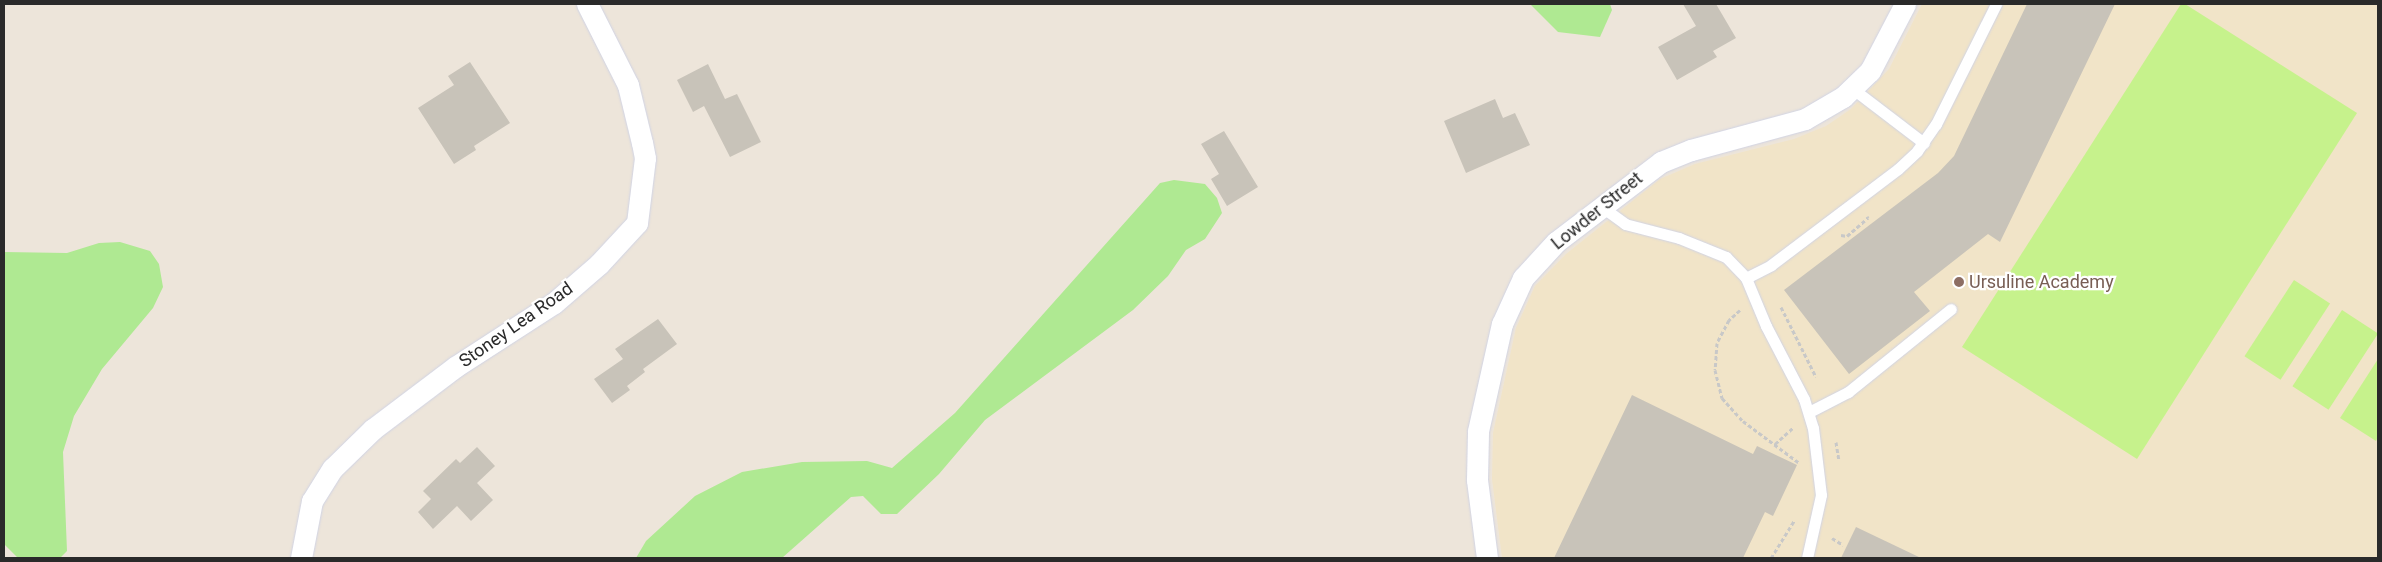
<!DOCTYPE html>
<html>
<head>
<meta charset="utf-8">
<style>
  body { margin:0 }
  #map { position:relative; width:2382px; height:562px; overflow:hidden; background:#ede5da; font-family:Roboto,sans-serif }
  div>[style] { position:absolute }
  .education>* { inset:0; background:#f1e4c8 }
  .green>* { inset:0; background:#afe992 }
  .pitch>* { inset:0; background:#c6f28c; transform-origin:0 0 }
  .building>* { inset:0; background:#c8c3b9 }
  .path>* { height:3px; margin-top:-1.5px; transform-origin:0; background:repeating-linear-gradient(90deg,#c8c8c8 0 4px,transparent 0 6.5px) }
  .roads { filter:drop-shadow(0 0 1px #d0d3e4) drop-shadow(0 0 1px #d0d3e4) }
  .service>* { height:11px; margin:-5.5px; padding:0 5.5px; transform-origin:5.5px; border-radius:5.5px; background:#fff }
  .minor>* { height:21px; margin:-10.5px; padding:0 10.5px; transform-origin:10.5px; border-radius:10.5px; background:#fff }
  .dots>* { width:14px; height:14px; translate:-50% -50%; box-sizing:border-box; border:2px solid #fff; border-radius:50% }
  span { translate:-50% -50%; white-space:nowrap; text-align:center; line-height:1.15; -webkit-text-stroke:4.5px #fff; paint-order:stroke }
  .street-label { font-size:18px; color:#2a2a2a }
  .education-label { font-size:18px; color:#785e54 }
  .left { translate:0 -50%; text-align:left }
  .frame { position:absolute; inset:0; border:5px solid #2a2a2a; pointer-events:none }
</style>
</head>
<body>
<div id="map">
  <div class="education">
    <i style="clip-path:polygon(1922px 4px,2378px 4px,2378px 558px,1502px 558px,1492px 479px,1493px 433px,1516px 328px,1535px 286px,1566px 254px,1660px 179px,1695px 164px,1794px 139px,1826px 126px,1851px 109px,1889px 69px)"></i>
  </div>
  <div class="green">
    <i style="clip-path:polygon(1530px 4px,1610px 4px,1612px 10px,1600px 37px,1558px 32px)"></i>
    <i style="clip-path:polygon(1174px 180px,1205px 184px,1217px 198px,1222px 213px,1205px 239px,1186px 250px,1168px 276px,1133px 310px,985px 420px,939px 474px,897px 514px,881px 514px,863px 496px,851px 497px,782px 558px,636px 558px,646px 541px,695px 496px,742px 472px,802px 462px,867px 461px,892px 468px,955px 413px,1160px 183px)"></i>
    <i style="clip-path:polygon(120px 242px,150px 251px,159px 264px,163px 287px,153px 308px,102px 369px,74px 416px,63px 452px,67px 551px,60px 558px,18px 558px,4px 544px,4px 252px,67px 253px,99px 243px)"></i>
  </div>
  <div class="pitch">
    <i style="clip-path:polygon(2181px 4px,2185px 4px,2357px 113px,2137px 459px,1962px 347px)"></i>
    <i style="left:2294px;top:280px;width:43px;height:91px;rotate:33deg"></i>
    <i style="left:2342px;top:310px;width:43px;height:91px;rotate:33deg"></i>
    <i style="clip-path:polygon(2378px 359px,2378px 437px,2376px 441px,2340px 418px)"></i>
  </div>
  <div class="building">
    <i style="clip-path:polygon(1683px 4px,1716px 4px,1736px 38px,1713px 51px,1717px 57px,1677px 80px,1658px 47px,1696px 26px)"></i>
    <i style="clip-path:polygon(2027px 4px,2115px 4px,2000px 242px,1988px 234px,1914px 292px,1930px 311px,1849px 374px,1784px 290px,1938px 173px,1954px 156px)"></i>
    <i style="clip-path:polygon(470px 62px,510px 123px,474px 146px,476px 150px,454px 164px,418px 108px,454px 85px,448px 76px)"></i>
    <i style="clip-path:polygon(708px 64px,725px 99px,737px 94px,761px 142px,730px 157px,704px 106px,693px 112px,677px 80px)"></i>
    <i style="clip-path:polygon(1495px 99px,1503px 118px,1515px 113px,1530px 145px,1466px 173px,1444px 121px)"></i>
    <i style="clip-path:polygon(1224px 131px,1258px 187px,1227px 206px,1211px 179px,1219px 174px,1201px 144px)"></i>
    <i style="clip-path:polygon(658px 319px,677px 344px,643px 369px,645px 372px,627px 386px,630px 390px,612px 403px,594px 379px,623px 359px,615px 349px)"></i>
    <i style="clip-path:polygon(1632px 395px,1753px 454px,1757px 446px,1797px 465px,1773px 516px,1765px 512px,1743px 558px,1554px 558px)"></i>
    <i style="clip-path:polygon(477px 447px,495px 466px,477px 483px,493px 500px,471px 521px,457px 506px,433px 529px,418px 512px,431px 499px,423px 491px,456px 459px,460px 463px)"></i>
    <i style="clip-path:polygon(1856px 527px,1921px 558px,1841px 558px)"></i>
  </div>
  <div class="path">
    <i style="left:1841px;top:235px;width:6px;rotate:9deg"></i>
    <i style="left:1847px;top:236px;width:28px;rotate:-41deg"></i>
    <i style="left:1868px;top:218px;width:2px;rotate:-117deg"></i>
    <i style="left:1781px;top:307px;width:78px;rotate:63.4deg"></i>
    <i style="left:1740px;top:310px;width:15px;rotate:138deg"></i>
    <i style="left:1729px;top:320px;width:26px;rotate:118deg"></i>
    <i style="left:1717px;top:343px;width:27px;rotate:94deg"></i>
    <i style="left:1715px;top:370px;width:29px;rotate:76deg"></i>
    <i style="left:1722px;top:398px;width:31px;rotate:48deg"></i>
    <i style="left:1743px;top:421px;width:69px;rotate:36.7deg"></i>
    <i style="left:1836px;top:442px;width:18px;rotate:81deg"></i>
    <i style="left:1775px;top:444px;width:24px;rotate:-42deg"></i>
    <i style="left:1832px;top:538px;width:13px;rotate:32deg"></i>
    <i style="left:1771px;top:558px;width:44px;rotate:-58.1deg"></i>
  </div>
  <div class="roads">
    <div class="service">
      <i style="left:1853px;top:89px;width:89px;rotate:37.3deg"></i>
      <i style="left:1602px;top:207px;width:29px;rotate:36deg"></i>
      <i style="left:1625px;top:224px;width:56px;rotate:14.5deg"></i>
      <i style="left:1679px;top:238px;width:51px;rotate:22deg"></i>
      <i style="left:1726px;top:257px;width:29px;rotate:46deg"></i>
      <i style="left:1746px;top:278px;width:52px;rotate:67.4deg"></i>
      <i style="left:1766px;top:326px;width:82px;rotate:62.5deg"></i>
      <i style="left:1804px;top:399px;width:30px;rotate:73deg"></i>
      <i style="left:1813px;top:428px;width:67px;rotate:83.2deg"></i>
      <i style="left:1821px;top:495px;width:65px;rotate:102.5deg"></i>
      <i style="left:1746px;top:278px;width:28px;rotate:-27deg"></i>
      <i style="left:1771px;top:265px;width:159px;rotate:-37.1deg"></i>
      <i style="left:1898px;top:169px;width:26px;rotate:-43deg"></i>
      <i style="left:1917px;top:151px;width:33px;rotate:-55deg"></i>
      <i style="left:1936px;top:124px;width:134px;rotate:-63.4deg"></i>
      <i style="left:1809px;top:412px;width:44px;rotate:-27.1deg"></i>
      <i style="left:1848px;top:392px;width:132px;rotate:-38.9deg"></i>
    </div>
    <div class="minor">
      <i style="left:301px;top:558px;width:58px;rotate:-79.1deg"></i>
      <i style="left:312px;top:501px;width:39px;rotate:-58deg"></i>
      <i style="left:333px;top:468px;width:56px;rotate:-44.3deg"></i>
      <i style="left:373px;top:429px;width:103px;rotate:-37.1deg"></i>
      <i style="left:455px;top:367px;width:118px;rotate:-32.9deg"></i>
      <i style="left:554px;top:303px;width:60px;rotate:-40.9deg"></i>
      <i style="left:599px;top:264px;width:56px;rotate:-47.2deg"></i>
      <i style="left:637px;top:223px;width:65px;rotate:-83deg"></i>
      <i style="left:645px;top:158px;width:15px;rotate:-101deg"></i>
      <i style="left:642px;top:143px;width:60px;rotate:-103.6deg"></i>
      <i style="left:628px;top:85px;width:91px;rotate:-116.8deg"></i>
      <i style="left:1487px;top:558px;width:79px;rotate:-97.3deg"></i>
      <i style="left:1477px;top:480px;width:49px;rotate:-88.8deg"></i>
      <i style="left:1478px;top:431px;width:110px;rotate:-77.4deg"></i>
      <i style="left:1502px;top:324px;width:51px;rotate:-65.5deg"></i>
      <i style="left:1523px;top:278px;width:49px;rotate:-47.5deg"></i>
      <i style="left:1556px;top:242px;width:132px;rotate:-37.3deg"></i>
      <i style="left:1661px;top:162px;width:32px;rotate:-22deg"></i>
      <i style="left:1691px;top:150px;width:118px;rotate:-15.2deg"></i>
      <i style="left:1805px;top:119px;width:44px;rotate:-30.1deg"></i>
      <i style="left:1843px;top:97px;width:37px;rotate:-44deg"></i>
      <i style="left:1870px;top:71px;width:76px;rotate:-62.4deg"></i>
    </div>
  </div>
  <div class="dots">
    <i style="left:1959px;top:282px;background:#8d6e63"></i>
  </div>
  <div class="street-label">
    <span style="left:1597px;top:211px;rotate:-39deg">Lowder Street</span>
    <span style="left:516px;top:325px;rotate:-35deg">Stoney Lea Road</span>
  </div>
  <div class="education-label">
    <span class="left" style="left:1969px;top:282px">Ursuline Academy</span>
  </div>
  <div class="frame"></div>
</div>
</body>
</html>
